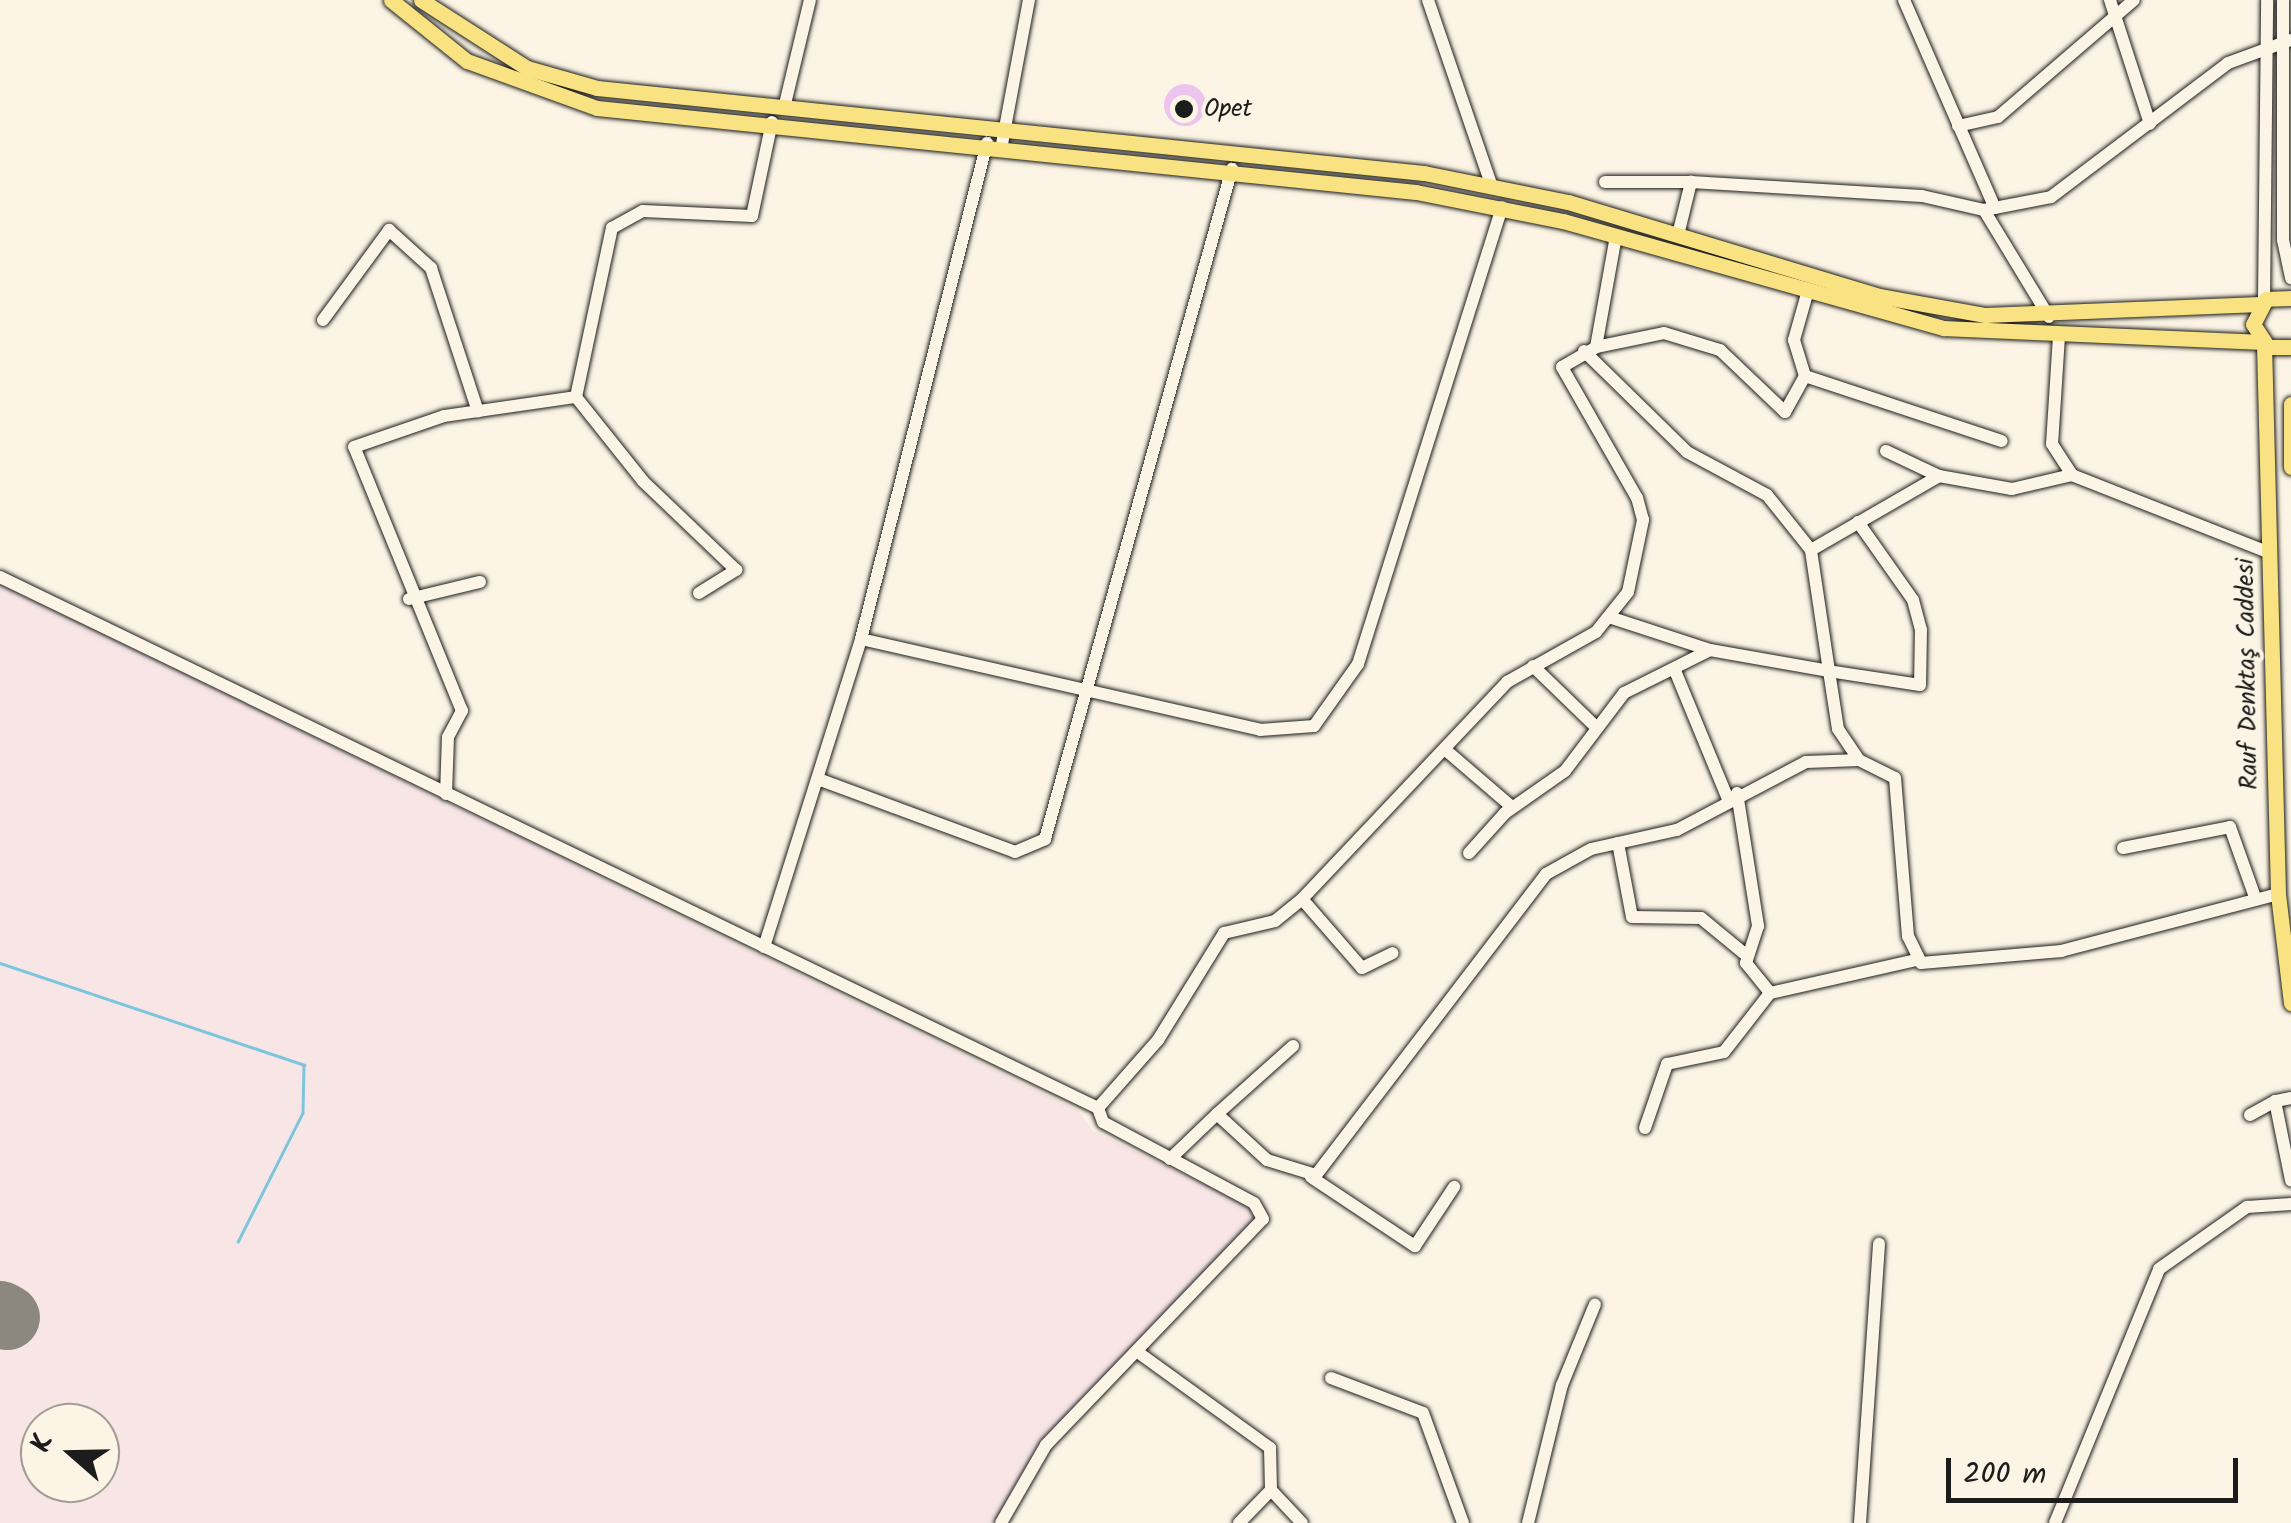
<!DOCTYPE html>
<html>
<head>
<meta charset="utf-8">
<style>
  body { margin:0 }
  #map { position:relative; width:2291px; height:1523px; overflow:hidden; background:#fcf5e5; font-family:Kalam,sans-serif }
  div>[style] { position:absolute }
  .built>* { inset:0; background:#f8e6e7 }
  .stream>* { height:2.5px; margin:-1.25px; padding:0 1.25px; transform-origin:1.25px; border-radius:1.25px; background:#7cc5dd }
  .runway>* { height:65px; margin:-32.5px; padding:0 32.5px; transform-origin:32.5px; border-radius:32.5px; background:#8c8880 }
  .building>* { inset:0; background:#edc4ed }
  .round { border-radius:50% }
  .roads { filter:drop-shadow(0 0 2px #1c1c1c) drop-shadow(0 0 2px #1c1c1c) }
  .minor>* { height:12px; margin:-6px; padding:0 6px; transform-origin:6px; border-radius:6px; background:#fcf5e5 }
  .major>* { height:15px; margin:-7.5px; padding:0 7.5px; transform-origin:7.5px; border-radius:7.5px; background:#f8e281 }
  .dots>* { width:28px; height:28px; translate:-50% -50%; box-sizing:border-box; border:5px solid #fcf5e5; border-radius:50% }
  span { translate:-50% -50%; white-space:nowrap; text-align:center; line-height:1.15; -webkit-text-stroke:8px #fcf5e5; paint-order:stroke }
  .poi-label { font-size:25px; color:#1c1c1c }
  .left { translate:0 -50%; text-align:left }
  .street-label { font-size:25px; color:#1c1c1c }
  .north { position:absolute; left:20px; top:1403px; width:100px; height:100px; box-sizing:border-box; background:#fcf5e5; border:2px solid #a29e95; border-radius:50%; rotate:290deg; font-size:28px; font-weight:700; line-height:40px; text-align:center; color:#1c1c1c }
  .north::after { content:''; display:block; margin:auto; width:35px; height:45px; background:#1c1c1c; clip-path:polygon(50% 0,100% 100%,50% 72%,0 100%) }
  .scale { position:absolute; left:1946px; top:1458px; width:292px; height:45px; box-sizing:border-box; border:5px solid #1c1c1c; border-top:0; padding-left:12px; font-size:30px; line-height:35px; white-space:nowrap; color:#1c1c1c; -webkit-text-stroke:8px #fcf5e5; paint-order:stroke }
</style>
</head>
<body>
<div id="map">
  <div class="built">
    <i style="clip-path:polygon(evenodd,0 584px,1079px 1111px,1093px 1131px,1253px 1208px,1257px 1219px,1037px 1447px,995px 1523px,0 1523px,0 584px,40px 1423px,100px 1423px,100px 1483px,40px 1483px,40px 1423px)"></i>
  </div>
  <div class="stream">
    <i style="left:0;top:963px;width:321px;rotate:18.5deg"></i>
    <i style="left:304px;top:1065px;width:48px;rotate:91.2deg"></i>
    <i style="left:303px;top:1113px;width:144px;rotate:116.7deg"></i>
  </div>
  <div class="runway">
    <i style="left:0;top:1313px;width:8px;rotate:30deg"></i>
  </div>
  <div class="building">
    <i class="round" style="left:1164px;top:84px;width:42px;height:42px"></i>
  </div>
  <div class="roads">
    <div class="minor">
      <i style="left:1428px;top:0;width:194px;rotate:71.1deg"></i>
      <i style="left:1904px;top:0;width:227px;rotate:66.4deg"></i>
      <i style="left:2110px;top:0;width:130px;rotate:72.1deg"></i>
      <i style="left:2283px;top:0;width:240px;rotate:90deg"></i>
      <i style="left:2283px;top:240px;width:39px;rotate:78deg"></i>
      <i style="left:785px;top:104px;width:107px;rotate:-76.5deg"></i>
      <i style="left:1958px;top:126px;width:41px;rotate:-12.7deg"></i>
      <i style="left:1998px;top:117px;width:179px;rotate:-40.7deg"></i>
      <i style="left:1002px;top:144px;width:147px;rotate:-79.4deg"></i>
      <i style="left:1605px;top:182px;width:86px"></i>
      <i style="left:1984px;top:210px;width:125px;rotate:58.7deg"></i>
      <i style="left:1678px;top:235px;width:55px;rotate:-76.2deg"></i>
      <i style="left:1691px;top:182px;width:231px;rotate:3.5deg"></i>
      <i style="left:1922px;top:196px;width:64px;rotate:12.7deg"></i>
      <i style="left:1984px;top:210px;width:68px;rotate:-11deg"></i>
      <i style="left:2051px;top:197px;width:222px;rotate:-37.1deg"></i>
      <i style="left:2228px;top:63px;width:67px;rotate:-20.1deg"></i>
      <i style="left:1807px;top:294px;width:48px;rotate:105.8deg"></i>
      <i style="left:1794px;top:340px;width:38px;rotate:73deg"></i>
      <i style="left:1805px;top:376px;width:207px;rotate:18.3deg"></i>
      <i style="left:2264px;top:301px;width:301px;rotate:-89.4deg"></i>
      <i style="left:323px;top:320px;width:112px;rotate:-53.7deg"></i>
      <i style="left:389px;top:230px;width:57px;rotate:42.1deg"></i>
      <i style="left:431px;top:268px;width:151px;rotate:71.9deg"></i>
      <i style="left:2059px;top:336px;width:108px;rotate:93.7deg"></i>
      <i style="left:2052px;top:444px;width:37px;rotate:57deg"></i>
      <i style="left:2072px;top:475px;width:213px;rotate:21.5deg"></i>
      <i style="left:1596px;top:347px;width:113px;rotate:-79.8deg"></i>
      <i style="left:1584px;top:351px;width:144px;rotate:44.4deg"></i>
      <i style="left:1687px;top:452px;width:91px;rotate:28.3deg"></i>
      <i style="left:1767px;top:495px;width:70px;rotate:51.3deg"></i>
      <i style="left:1886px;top:451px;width:59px;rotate:25.3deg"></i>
      <i style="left:1858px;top:522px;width:95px;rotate:54.8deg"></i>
      <i style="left:1913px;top:600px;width:31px;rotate:75deg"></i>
      <i style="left:1921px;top:630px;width:55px;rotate:91deg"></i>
      <i style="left:1920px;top:685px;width:92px;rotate:-171.3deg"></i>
      <i style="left:1829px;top:671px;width:59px;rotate:81.2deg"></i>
      <i style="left:1838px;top:729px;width:37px;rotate:56deg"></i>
      <i style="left:0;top:577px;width:1220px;rotate:25.81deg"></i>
      <i style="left:699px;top:593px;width:44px;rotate:-31.9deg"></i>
      <i style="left:736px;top:570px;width:129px;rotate:-136.3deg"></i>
      <i style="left:643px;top:481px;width:107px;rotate:-128.6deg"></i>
      <i style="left:576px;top:397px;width:173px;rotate:-78deg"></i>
      <i style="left:612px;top:228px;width:35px;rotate:-29deg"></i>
      <i style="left:643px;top:211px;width:109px;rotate:2.6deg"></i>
      <i style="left:752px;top:216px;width:96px;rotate:-78deg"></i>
      <i style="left:409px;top:599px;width:73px;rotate:-13.5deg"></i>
      <i style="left:1612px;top:618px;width:103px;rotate:18.1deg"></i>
      <i style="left:1710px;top:650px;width:121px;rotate:10deg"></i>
      <i style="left:1829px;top:671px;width:122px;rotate:-98.5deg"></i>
      <i style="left:1811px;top:550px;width:148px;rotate:-30deg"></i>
      <i style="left:1939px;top:476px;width:74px;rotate:10.1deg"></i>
      <i style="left:2012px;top:489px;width:62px;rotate:-13.1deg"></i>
      <i style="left:861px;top:639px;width:409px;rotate:12.8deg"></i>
      <i style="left:1260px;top:730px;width:54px;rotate:-4.2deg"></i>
      <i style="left:1314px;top:726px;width:76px;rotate:-54.6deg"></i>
      <i style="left:1358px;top:664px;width:479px;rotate:-72.5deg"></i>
      <i style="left:1533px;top:666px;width:89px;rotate:44.1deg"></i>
      <i style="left:1676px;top:673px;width:136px;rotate:67.6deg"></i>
      <i style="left:1448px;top:752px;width:84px;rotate:40.7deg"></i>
      <i style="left:818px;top:779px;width:210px;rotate:20.3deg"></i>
      <i style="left:1015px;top:852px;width:33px;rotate:-23deg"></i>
      <i style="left:1045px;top:839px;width:696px;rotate:-74.41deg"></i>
      <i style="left:1737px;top:793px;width:135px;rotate:81deg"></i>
      <i style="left:1758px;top:926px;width:39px;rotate:108deg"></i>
      <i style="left:1746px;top:963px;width:38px;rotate:51deg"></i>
      <i style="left:446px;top:794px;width:57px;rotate:-88deg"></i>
      <i style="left:448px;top:737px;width:30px;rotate:-62deg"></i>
      <i style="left:462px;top:711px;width:285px;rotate:-112.2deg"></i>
      <i style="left:354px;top:447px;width:95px;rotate:-19deg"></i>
      <i style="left:444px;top:416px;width:133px;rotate:-8.2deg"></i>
      <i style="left:1618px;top:843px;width:75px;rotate:79.3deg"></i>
      <i style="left:1632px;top:917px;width:69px;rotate:0.8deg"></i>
      <i style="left:1701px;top:918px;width:58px;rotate:39.4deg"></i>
      <i style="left:2123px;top:848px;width:109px;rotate:-11.1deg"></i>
      <i style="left:2230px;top:827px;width:77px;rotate:70.4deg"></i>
      <i style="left:1469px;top:853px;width:54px;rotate:-48deg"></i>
      <i style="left:1505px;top:813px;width:73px;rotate:-35deg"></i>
      <i style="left:1565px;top:771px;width:98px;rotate:-52.9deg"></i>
      <i style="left:1624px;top:693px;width:96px;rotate:-26.6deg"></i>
      <i style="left:1302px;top:899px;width:91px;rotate:49deg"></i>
      <i style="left:1362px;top:968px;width:34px;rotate:-26deg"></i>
      <i style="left:764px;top:947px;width:323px;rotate:-72.5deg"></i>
      <i style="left:861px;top:639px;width:512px;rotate:-75.75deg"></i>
      <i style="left:2291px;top:1098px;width:16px;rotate:169deg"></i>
      <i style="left:2275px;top:1101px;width:81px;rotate:78.6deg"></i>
      <i style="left:1217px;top:1114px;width:102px;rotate:-41.8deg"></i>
      <i style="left:2250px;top:1115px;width:29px;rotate:-29deg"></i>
      <i style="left:1645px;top:1128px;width:68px;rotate:-71deg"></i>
      <i style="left:1667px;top:1064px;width:58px;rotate:-11.9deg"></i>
      <i style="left:1724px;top:1052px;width:75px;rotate:-52.1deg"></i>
      <i style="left:1770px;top:993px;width:150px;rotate:-12.7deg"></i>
      <i style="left:1170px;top:1159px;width:65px;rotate:-43.8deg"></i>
      <i style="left:1217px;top:1114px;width:68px;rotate:42.6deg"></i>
      <i style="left:1267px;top:1160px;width:51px;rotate:17deg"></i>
      <i style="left:1316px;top:1175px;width:379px;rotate:-52.6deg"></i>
      <i style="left:1546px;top:874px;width:51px;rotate:-29.1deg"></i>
      <i style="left:1591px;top:849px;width:88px;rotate:-12.5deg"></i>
      <i style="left:1677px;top:830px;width:146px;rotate:-27.8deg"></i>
      <i style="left:1806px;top:762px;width:53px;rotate:-2.2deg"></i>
      <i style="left:1859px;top:760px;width:40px;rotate:26.6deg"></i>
      <i style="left:1895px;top:778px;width:159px;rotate:85.3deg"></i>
      <i style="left:1908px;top:936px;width:30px;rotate:64deg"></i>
      <i style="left:1921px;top:963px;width:141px;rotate:-4.9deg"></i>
      <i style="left:2061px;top:951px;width:224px;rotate:-14.7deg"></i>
      <i style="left:1311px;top:1177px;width:125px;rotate:33.6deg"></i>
      <i style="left:1415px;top:1246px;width:71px;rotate:-56.5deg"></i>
      <i style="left:1139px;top:1353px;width:162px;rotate:35.9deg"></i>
      <i style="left:1270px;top:1448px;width:42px;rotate:88.6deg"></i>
      <i style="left:1331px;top:1378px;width:98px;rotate:20.8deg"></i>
      <i style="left:1423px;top:1413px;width:117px;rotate:70deg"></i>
      <i style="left:1001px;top:1523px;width:90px;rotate:-60deg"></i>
      <i style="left:1046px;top:1445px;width:313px;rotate:-46.2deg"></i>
      <i style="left:1263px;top:1219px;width:18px;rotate:-119deg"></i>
      <i style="left:1254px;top:1203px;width:171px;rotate:-151.8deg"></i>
      <i style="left:1103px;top:1122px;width:15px;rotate:-110deg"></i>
      <i style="left:1098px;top:1108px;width:91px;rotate:-48.6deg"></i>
      <i style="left:1158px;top:1040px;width:126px;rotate:-58.3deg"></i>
      <i style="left:1224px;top:933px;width:52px;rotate:-13.2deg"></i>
      <i style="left:1275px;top:921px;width:35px;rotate:-39deg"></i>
      <i style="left:1302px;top:899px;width:299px;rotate:-46.6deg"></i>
      <i style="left:1507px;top:682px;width:102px;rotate:-29.3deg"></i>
      <i style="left:1596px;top:632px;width:51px;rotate:-51.3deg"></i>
      <i style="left:1628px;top:592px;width:74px;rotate:-78.2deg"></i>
      <i style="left:1643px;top:520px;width:23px;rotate:-105deg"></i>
      <i style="left:1637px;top:498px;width:151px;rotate:-119.8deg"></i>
      <i style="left:1562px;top:367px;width:39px;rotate:-30deg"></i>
      <i style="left:1596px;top:347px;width:69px;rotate:-11.6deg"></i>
      <i style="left:1664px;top:333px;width:59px;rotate:16.9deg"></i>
      <i style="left:1720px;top:350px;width:90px;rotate:43.6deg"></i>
      <i style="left:1785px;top:412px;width:41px;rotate:-60.9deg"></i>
      <i style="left:1239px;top:1523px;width:46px;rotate:-45.9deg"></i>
      <i style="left:1271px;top:1490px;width:45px;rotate:46.8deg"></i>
      <i style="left:1528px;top:1523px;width:142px;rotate:-76.2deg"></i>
      <i style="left:1562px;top:1385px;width:87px;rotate:-67.8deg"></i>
      <i style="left:1860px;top:1523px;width:280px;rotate:-86.1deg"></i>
      <i style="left:2055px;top:1523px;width:274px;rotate:-67.7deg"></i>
      <i style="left:2159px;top:1269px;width:108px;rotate:-35.2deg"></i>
      <i style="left:2247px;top:1207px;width:44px;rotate:-3.9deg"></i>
    </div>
    <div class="major">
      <i style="left:391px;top:0;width:97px;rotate:38.8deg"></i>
      <i style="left:467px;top:61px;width:138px;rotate:19.9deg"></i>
      <i style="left:597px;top:108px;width:823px;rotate:5.86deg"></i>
      <i style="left:1416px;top:192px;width:150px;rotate:11.2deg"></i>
      <i style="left:1563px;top:221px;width:396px;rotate:15.7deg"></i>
      <i style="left:1944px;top:328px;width:318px;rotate:2.5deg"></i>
      <i style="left:421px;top:0;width:126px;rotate:32.7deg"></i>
      <i style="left:527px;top:68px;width:73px;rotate:15.9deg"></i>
      <i style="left:597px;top:88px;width:831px;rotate:5.87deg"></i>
      <i style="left:1424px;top:173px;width:147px;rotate:11.4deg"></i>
      <i style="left:1568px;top:202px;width:325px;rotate:16.8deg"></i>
      <i style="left:1879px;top:296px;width:108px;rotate:10.2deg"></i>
      <i style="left:1985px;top:315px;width:275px;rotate:-2.3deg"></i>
      <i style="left:2291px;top:298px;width:25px;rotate:178deg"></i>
      <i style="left:2266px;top:299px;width:28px;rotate:117deg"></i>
      <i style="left:2253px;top:324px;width:27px;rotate:57deg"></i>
      <i style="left:2268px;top:347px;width:23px"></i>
      <i style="left:2264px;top:344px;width:550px;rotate:88.54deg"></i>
      <i style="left:2278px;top:894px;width:110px;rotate:83.2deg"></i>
      <i style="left:2291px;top:404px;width:63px;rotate:90deg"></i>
    </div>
  </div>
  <div class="dots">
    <i style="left:1184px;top:109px;background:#1c1c1c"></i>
  </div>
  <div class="poi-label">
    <span class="left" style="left:1204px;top:109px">Opet</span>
  </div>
  <div class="street-label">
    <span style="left:2248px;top:674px;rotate:-91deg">Rauf Denktaş Caddesi</span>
  </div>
  <div class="north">K</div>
  <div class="scale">200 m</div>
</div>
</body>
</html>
